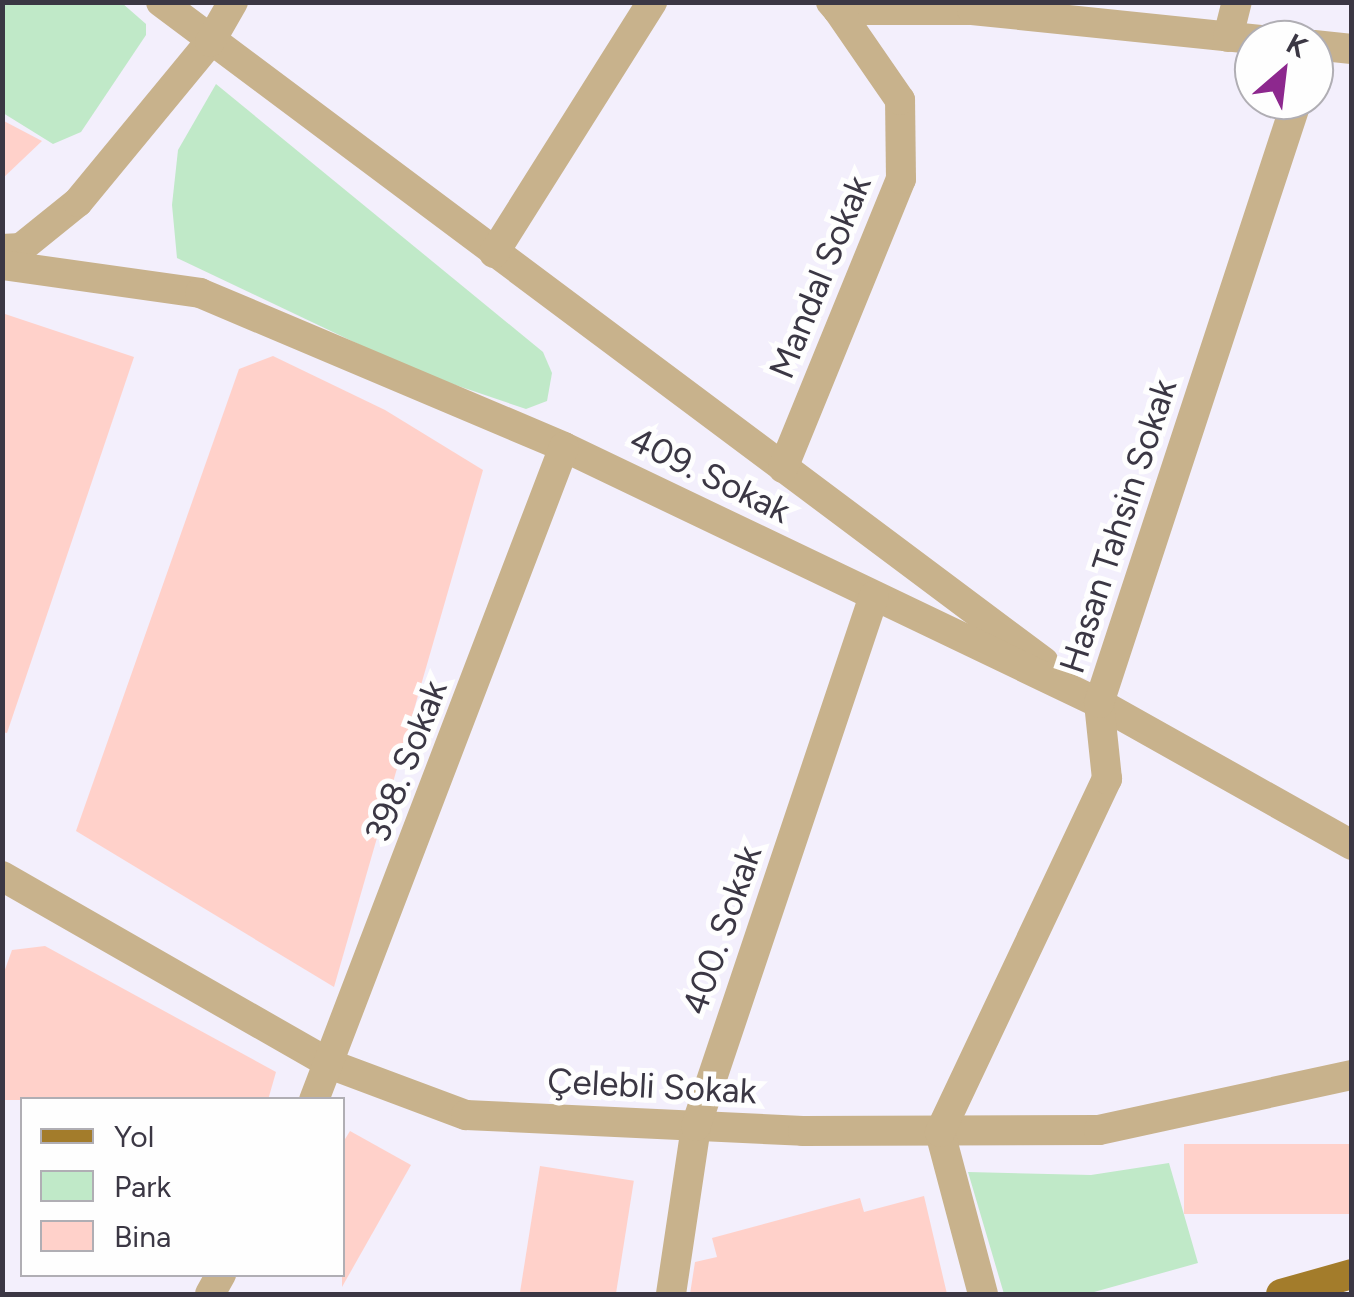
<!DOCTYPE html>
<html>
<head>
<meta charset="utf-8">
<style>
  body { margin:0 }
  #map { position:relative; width:1354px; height:1297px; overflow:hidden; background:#f3effc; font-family:Figtree,sans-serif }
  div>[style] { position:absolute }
  .green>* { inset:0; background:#c0e9c8 }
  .building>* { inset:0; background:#ffd1ca; transform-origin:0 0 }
  .minor>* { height:30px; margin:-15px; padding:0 15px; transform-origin:15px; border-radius:15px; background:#c8b28c }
  .major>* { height:30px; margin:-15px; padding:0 15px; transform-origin:15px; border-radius:15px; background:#a37c2b }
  span { translate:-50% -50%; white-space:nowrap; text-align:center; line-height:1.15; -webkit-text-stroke:10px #fefefe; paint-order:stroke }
  .street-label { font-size:35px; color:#3b3744 }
  .frame { position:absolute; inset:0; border:5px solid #3b3744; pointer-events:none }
  .legend { position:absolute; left:20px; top:1097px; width:325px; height:180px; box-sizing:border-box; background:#fefefe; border:2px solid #b0aeb4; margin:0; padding:12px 18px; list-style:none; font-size:30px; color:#3b3744 }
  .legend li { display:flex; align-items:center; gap:20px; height:50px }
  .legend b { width:50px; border:2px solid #b0aeb4 }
  .north { position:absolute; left:1234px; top:20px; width:100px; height:100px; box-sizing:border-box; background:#fefefe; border:2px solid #b0aeb4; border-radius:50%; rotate:28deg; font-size:28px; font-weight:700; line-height:40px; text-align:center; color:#3b3744 }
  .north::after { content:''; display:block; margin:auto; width:35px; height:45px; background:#8d288e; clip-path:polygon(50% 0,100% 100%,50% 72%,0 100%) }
</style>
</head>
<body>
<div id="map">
  <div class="green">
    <i style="clip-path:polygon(2px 3px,122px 3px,146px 24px,146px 35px,81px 132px,53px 144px,3px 113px)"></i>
    <i style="clip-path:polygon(216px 84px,543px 352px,552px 373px,547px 401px,526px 409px,417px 372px,177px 258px,172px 205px,178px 150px)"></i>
    <i style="clip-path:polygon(1169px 1163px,1198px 1263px,1087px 1294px,1004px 1294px,968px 1172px,1091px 1175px)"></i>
  </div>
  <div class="building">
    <i style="clip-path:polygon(2px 120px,42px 141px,2px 179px)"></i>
    <i style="clip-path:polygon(2px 313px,134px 357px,7px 733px,2px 732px)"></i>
    <i style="clip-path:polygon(273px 356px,385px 410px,483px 470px,334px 987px,76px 831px,239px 369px)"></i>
    <i style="clip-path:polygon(45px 946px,276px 1072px,268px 1100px,2px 1100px,2px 978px,12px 950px)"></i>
    <i style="clip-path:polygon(350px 1131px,411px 1165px,342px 1287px,342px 1144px)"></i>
    <i style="left:1352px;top:1144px;width:70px;height:168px;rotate:90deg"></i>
    <i style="left:540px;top:1166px;width:95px;height:129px;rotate:9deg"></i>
    <i style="clip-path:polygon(924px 1196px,947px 1294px,690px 1294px,695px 1262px,717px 1257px,712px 1238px,860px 1198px,864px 1212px)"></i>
  </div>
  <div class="minor">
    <i style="left:161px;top:2px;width:1102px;rotate:36.78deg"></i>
    <i style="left:831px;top:2px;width:11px;rotate:49deg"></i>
    <i style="left:838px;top:10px;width:134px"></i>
    <i style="left:972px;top:10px;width:290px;rotate:5.9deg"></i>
    <i style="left:1228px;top:37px;width:36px;rotate:-76deg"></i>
    <i style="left:1314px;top:45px;width:38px;rotate:6deg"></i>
    <i style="left:2px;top:249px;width:19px;rotate:-3deg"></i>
    <i style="left:21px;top:248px;width:73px;rotate:-38.9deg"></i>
    <i style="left:78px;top:202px;width:207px;rotate:-50.5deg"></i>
    <i style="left:210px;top:42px;width:46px;rotate:-60.1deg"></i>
    <i style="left:494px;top:253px;width:297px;rotate:-57.8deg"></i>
    <i style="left:2px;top:265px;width:200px;rotate:8deg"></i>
    <i style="left:200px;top:293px;width:395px;rotate:22.9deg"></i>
    <i style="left:564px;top:447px;width:593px;rotate:25.57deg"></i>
    <i style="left:1099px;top:703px;width:290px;rotate:29.3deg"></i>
    <i style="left:783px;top:468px;width:312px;rotate:-67.8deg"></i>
    <i style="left:901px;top:179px;width:79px;rotate:-90.7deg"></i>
    <i style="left:900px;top:100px;width:109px;rotate:-124.6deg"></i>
    <i style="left:2px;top:876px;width:380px;rotate:29.8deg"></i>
    <i style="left:332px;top:1065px;width:143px;rotate:20.5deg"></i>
    <i style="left:466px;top:1115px;width:337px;rotate:2.7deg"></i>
    <i style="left:803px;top:1131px;width:296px;rotate:-0.2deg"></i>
    <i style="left:1099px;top:1130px;width:259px;rotate:-12.3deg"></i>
    <i style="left:314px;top:1100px;width:699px;rotate:-69.05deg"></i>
    <i style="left:210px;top:1294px;width:23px;rotate:-61deg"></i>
    <i style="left:671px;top:1294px;width:170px;rotate:-81.5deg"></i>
    <i style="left:696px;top:1126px;width:559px;rotate:-71.44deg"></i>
    <i style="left:983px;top:1294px;width:168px;rotate:-104.9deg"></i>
    <i style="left:940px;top:1132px;width:391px;rotate:-64.7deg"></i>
    <i style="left:1107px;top:779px;width:76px;rotate:-96deg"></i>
    <i style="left:1099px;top:703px;width:635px;rotate:-71.82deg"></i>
  </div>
  <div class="major">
    <i style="left:1281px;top:1294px;width:74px;rotate:-15.7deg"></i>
  </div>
  <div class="street-label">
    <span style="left:820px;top:277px;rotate:-68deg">Mandal Sokak</span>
    <span style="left:710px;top:475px;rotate:26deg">409. Sokak</span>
    <span style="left:1118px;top:526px;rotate:-72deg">Hasan Tahsin Sokak</span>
    <span style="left:406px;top:761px;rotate:-69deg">398. Sokak</span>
    <span style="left:722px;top:930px;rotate:-71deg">400. Sokak</span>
    <span style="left:652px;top:1086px;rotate:3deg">Çelebli Sokak</span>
  </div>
  <div class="frame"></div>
  <ul class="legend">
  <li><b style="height:12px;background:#a37c2b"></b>Yol</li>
  <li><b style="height:28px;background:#c0e9c8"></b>Park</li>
  <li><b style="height:28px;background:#ffd1ca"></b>Bina</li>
  </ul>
  <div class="north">K</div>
</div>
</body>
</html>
